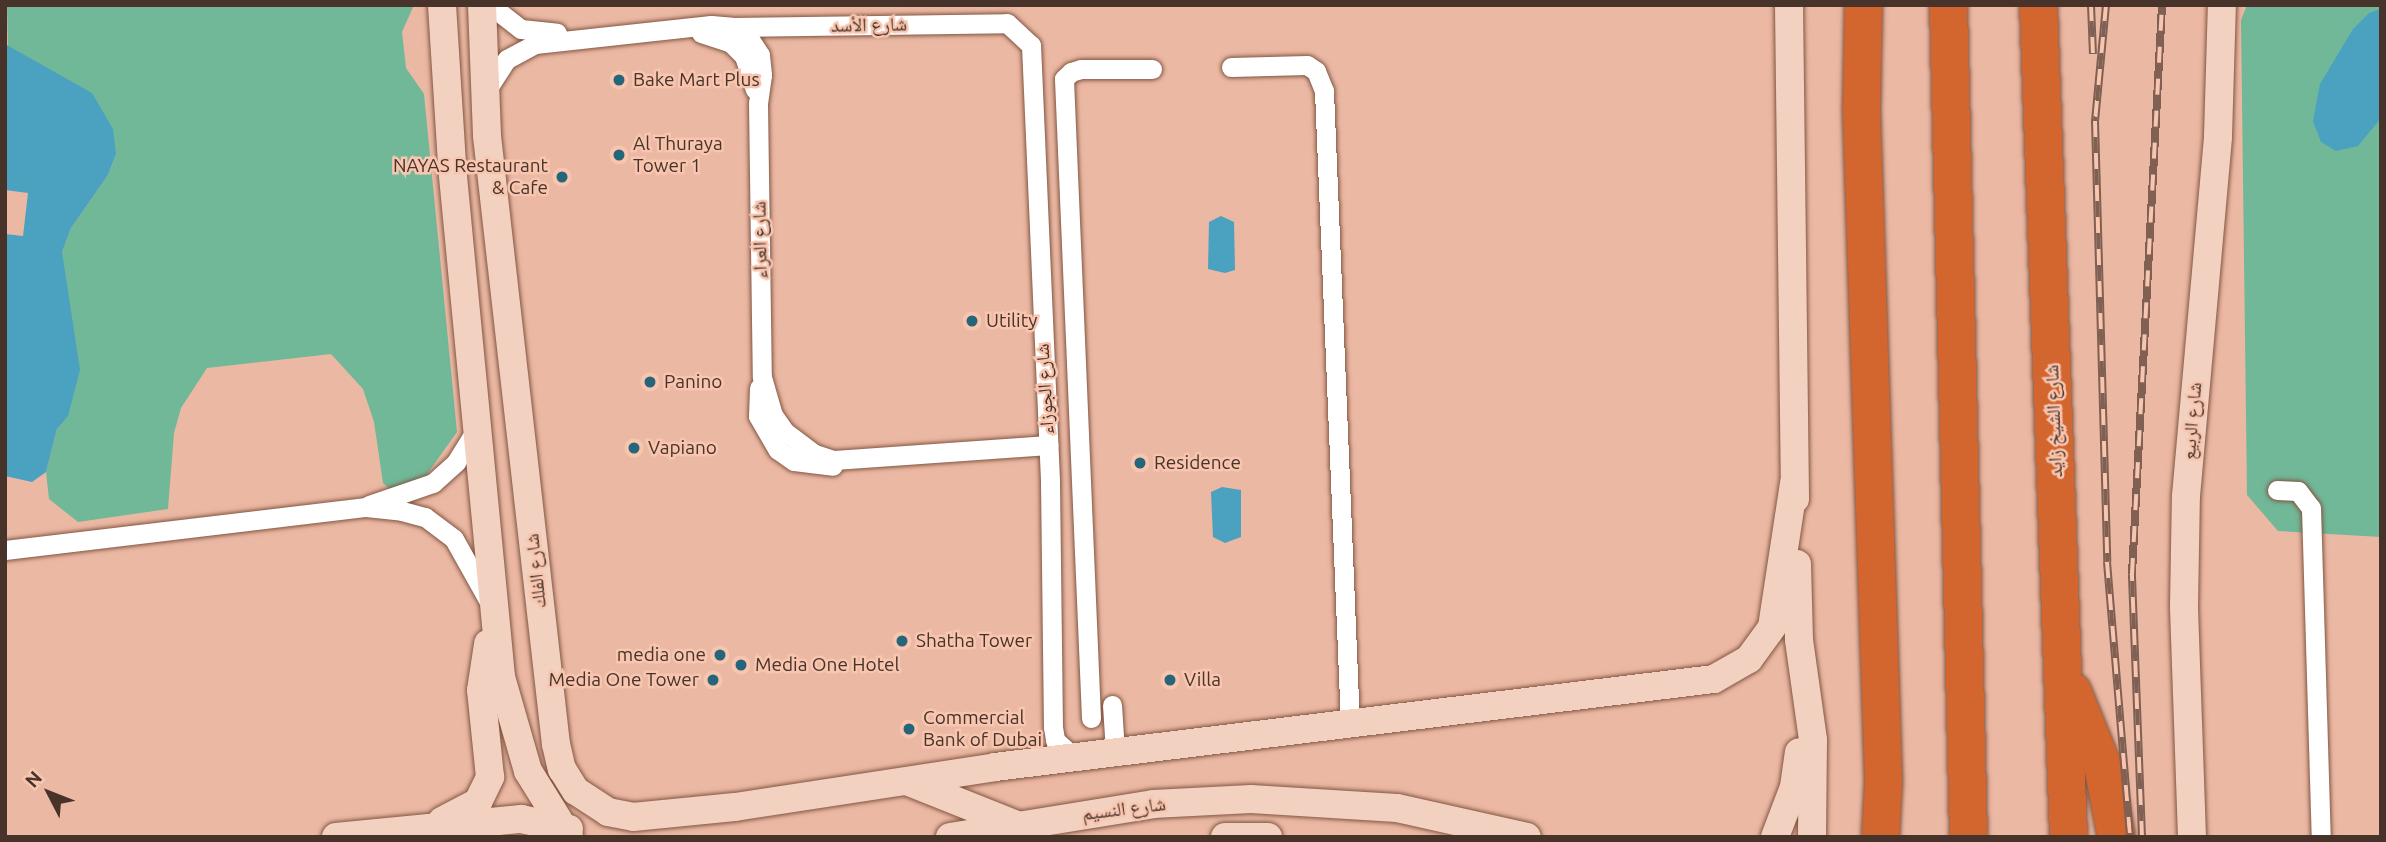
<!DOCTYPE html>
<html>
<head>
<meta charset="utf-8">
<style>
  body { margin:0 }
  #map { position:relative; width:2386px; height:842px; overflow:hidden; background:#ebb8a3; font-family:Ubuntu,"Noto Naskh Arabic",sans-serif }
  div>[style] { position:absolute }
  .green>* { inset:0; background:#70b898 }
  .water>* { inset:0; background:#4ba1c0 }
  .pier>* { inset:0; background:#ebb8a3 }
  .roads { filter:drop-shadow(0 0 2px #825642) drop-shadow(0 0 2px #825642) }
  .street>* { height:19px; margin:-9.5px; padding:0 9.5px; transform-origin:9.5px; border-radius:9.5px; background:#fff }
  .secondary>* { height:28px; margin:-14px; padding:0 14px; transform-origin:14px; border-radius:14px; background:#f2d1c1 }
  .highway>* { height:37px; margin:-18.5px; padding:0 18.5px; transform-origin:18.5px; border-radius:18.5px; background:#d3652f }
  .rail>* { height:8px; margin-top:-4px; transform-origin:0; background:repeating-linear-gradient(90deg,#f8c5af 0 16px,#7f6053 0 32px); box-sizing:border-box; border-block:2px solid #7f6053 }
  .dots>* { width:19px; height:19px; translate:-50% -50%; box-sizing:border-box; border:4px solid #f8c5af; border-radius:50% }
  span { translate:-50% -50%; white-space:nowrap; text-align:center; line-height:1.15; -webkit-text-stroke:5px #f8c5af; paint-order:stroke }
  .street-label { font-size:19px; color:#47332a }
  .poi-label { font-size:19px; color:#47332a }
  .left { translate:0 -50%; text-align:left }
  .right { translate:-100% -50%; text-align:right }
  .frame { position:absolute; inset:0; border:7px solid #47332a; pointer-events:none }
  .north { position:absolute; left:14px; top:758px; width:70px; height:70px; -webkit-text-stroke:5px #f8c5af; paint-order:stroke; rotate:312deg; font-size:19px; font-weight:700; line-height:28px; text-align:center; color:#47332a }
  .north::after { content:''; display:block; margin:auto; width:24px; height:32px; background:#47332a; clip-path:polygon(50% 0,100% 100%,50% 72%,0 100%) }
</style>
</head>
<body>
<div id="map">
  <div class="green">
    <i style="clip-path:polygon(7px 5px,414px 5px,402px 32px,406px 68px,424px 94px,457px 432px,425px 477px,395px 494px,383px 483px,374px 422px,363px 389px,331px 354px,207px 368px,181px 408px,174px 433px,168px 509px,78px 522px,49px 499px,46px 472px,57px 429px,68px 415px,62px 252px,71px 228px,108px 175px,116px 154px,28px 58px,8px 48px)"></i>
    <i style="clip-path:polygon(2247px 5px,2381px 5px,2381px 537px,2278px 531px,2247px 495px,2241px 20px)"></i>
  </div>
  <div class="water">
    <i style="clip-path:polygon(2381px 9px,2381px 118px,2358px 146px,2336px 151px,2321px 142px,2313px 121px,2320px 84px,2353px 29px,2369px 13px)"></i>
    <i style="clip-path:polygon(5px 44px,92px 93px,113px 129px,116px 154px,108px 175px,71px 228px,62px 252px,80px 370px,68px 416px,57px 429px,46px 472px,32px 482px,5px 476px)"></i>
    <i style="clip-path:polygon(1221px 216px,1234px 222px,1235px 270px,1225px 273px,1208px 269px,1209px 222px)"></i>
    <i style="clip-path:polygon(1222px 487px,1241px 490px,1241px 537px,1225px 543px,1213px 537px,1211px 492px)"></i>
  </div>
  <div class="pier">
    <i style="clip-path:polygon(5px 190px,28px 193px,23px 236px,5px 234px)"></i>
  </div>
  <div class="roads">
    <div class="street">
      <i style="left:490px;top:5px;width:39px;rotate:38deg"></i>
      <i style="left:521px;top:29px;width:36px;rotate:6deg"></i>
      <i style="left:732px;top:27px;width:275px;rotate:-0.8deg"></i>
      <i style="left:1007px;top:23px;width:33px;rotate:43deg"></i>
      <i style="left:1031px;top:45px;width:437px;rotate:87.5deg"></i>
      <i style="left:1050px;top:482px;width:245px;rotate:89.3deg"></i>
      <i style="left:1053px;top:727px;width:13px;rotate:81deg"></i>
      <i style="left:1055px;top:740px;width:25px;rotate:42deg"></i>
      <i style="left:701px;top:33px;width:32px;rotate:18deg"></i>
      <i style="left:731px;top:43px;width:18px;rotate:45deg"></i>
      <i style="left:744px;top:56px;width:35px;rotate:72deg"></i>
      <i style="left:1231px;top:67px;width:76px;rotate:-1.5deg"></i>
      <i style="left:1307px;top:65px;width:11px;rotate:34deg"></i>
      <i style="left:1316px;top:71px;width:22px;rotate:68deg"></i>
      <i style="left:1324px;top:91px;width:634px;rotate:87.65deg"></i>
      <i style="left:486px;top:91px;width:38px;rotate:-57deg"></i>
      <i style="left:507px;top:59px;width:32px;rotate:-28deg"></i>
      <i style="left:535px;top:44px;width:177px;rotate:-6.2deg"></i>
      <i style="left:711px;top:25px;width:21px;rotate:5deg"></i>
      <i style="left:732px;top:27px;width:20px;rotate:33deg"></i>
      <i style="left:749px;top:38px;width:20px;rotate:57deg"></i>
      <i style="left:760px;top:55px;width:20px;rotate:84deg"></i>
      <i style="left:762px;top:75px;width:28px;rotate:98deg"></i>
      <i style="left:758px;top:103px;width:274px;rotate:89.2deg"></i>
      <i style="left:762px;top:377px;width:40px;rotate:74deg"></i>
      <i style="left:773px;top:415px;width:19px;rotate:55deg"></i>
      <i style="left:784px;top:431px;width:39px;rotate:37deg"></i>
      <i style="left:815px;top:454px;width:20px;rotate:18deg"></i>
      <i style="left:834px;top:460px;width:215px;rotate:-4deg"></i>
      <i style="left:759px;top:388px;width:28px;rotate:92deg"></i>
      <i style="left:758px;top:416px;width:39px;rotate:60deg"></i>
      <i style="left:778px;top:450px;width:19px;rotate:35deg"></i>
      <i style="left:794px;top:461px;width:39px;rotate:7deg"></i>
      <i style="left:2277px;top:490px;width:21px;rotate:3deg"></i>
      <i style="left:2298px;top:491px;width:21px;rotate:53deg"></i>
      <i style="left:2311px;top:508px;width:329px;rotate:88.3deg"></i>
      <i style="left:369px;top:505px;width:68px;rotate:-19deg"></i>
      <i style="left:433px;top:483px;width:31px;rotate:-42deg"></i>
      <i style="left:456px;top:462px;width:40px;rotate:-58deg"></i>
      <i style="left:5px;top:550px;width:364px;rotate:-6.8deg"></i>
      <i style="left:366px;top:507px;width:36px;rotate:6deg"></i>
      <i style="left:402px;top:511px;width:24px;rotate:15deg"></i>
      <i style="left:425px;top:517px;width:36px;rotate:37deg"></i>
      <i style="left:454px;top:539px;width:78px;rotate:60.8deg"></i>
      <i style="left:1112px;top:705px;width:47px;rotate:86.3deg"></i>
      <i style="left:1091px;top:718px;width:640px;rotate:-92.42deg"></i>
      <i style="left:1064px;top:79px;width:10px;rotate:-45deg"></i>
      <i style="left:1071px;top:72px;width:10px;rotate:-17deg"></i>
      <i style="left:1081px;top:69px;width:71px"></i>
    </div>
    <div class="secondary">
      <i style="left:442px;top:5px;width:161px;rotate:86.4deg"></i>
      <i style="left:452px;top:166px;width:513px;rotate:84.52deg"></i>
      <i style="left:501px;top:677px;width:98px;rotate:74deg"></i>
      <i style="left:528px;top:771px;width:78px;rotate:58.2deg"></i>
      <i style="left:482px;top:5px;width:131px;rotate:87.8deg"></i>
      <i style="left:487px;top:136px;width:612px;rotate:83.53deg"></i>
      <i style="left:556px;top:744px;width:26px;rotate:77deg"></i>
      <i style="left:562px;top:769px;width:26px;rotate:58deg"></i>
      <i style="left:576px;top:791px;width:38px;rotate:33deg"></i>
      <i style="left:608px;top:812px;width:25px;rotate:11deg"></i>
      <i style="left:633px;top:817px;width:102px;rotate:-5.6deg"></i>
      <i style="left:735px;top:807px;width:263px;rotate:-8.7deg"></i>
      <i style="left:995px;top:767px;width:724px;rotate:-6.98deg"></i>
      <i style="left:1714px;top:679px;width:40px;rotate:-29.7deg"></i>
      <i style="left:1749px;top:659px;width:39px;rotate:-54deg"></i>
      <i style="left:1772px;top:627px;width:146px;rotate:-81.3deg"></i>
      <i style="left:1789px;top:5px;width:494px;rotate:89.3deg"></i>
      <i style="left:1797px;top:564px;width:76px;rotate:88.5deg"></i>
      <i style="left:1799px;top:640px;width:101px;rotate:82deg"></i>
      <i style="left:1813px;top:740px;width:97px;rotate:90.6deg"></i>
      <i style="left:909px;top:782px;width:116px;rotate:21.7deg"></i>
      <i style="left:442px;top:821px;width:41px;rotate:-27.8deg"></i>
      <i style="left:478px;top:802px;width:28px;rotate:-64deg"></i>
      <i style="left:490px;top:777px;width:87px;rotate:-95.9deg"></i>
      <i style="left:481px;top:690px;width:47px;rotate:-81.3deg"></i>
      <i style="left:336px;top:837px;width:186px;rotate:-5.6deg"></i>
      <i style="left:521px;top:819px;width:49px;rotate:11.8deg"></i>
      <i style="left:950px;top:837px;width:206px;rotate:-9.2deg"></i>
      <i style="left:1153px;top:804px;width:98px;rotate:-2.9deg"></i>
      <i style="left:1251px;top:799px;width:146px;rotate:3.5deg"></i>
      <i style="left:1397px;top:808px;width:133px;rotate:12.6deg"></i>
      <i style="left:1225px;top:837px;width:43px"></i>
      <i style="left:1775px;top:837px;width:53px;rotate:-69.2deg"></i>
      <i style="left:1794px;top:787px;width:35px;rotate:-82deg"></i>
      <i style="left:2192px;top:837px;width:231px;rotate:-92deg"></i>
      <i style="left:2184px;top:606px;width:110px;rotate:-89deg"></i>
      <i style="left:2186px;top:496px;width:361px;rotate:-84.9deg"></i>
      <i style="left:2218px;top:136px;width:131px;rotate:-88.3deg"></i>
    </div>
    <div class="highway">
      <i style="left:1863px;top:5px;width:106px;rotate:91.1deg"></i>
      <i style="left:1861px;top:111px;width:670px;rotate:88.12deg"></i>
      <i style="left:1883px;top:781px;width:56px;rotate:93.1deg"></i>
      <i style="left:1948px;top:5px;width:832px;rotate:88.62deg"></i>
      <i style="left:2038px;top:5px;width:833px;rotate:87.93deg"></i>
      <i style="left:2072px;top:691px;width:80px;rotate:67.9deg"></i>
      <i style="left:2102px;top:765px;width:73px;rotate:79deg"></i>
    </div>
  </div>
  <div class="rail">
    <i style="left:2091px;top:5px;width:49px;rotate:87.7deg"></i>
    <i style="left:2106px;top:5px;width:117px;rotate:95.4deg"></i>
    <i style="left:2095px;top:121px;width:441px;rotate:88.4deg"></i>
    <i style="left:2107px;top:562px;width:276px;rotate:85.2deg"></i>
    <i style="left:2142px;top:837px;width:263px;rotate:-92.2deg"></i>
    <i style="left:2132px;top:574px;width:570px;rotate:-86.98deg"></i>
  </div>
  <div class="dots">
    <i style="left:619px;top:80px;background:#26657a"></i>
    <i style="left:619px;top:155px;background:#26657a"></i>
    <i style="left:562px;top:177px;background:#26657a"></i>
    <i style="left:972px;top:321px;background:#26657a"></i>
    <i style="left:650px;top:382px;background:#26657a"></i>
    <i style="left:634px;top:448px;background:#26657a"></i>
    <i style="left:1140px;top:463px;background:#26657a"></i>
    <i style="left:902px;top:641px;background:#26657a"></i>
    <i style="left:720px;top:655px;background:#26657a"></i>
    <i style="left:741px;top:665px;background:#26657a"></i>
    <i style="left:713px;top:680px;background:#26657a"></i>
    <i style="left:1170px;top:680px;background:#26657a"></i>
    <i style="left:909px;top:729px;background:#26657a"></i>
  </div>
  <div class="street-label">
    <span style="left:869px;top:25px;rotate:-1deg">شارع الأسد</span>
    <span style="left:760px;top:240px;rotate:-91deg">شارع العراء</span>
    <span style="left:1045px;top:389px;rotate:-93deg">شارع الجوزاء</span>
    <span style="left:2054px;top:421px;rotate:-92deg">شارع الشيخ زايد</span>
    <span style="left:2192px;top:421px;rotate:-85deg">شارع الربيع</span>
    <span style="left:536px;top:571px;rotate:-96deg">شارع الفلك</span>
    <span style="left:1124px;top:809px;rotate:-7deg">شارع النسيم</span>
  </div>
  <div class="poi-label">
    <span class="left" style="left:633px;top:80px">Bake Mart Plus</span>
    <span class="left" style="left:633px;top:155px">Al Thuraya<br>Tower 1</span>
    <span class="right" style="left:548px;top:177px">NAYAS Restaurant<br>&amp; Cafe</span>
    <span class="left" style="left:986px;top:321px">Utility</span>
    <span class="left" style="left:664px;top:382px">Panino</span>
    <span class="left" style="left:648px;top:448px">Vapiano</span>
    <span class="left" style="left:1154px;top:463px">Residence</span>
    <span class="left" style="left:916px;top:641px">Shatha Tower</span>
    <span class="right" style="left:706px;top:655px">media one</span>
    <span class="left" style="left:755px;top:665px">Media One Hotel</span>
    <span class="right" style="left:699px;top:680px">Media One Tower</span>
    <span class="left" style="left:1184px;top:680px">Villa</span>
    <span class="left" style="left:923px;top:729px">Commercial<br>Bank of Dubai</span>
  </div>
  <div class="frame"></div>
  <div class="north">N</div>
</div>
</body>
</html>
